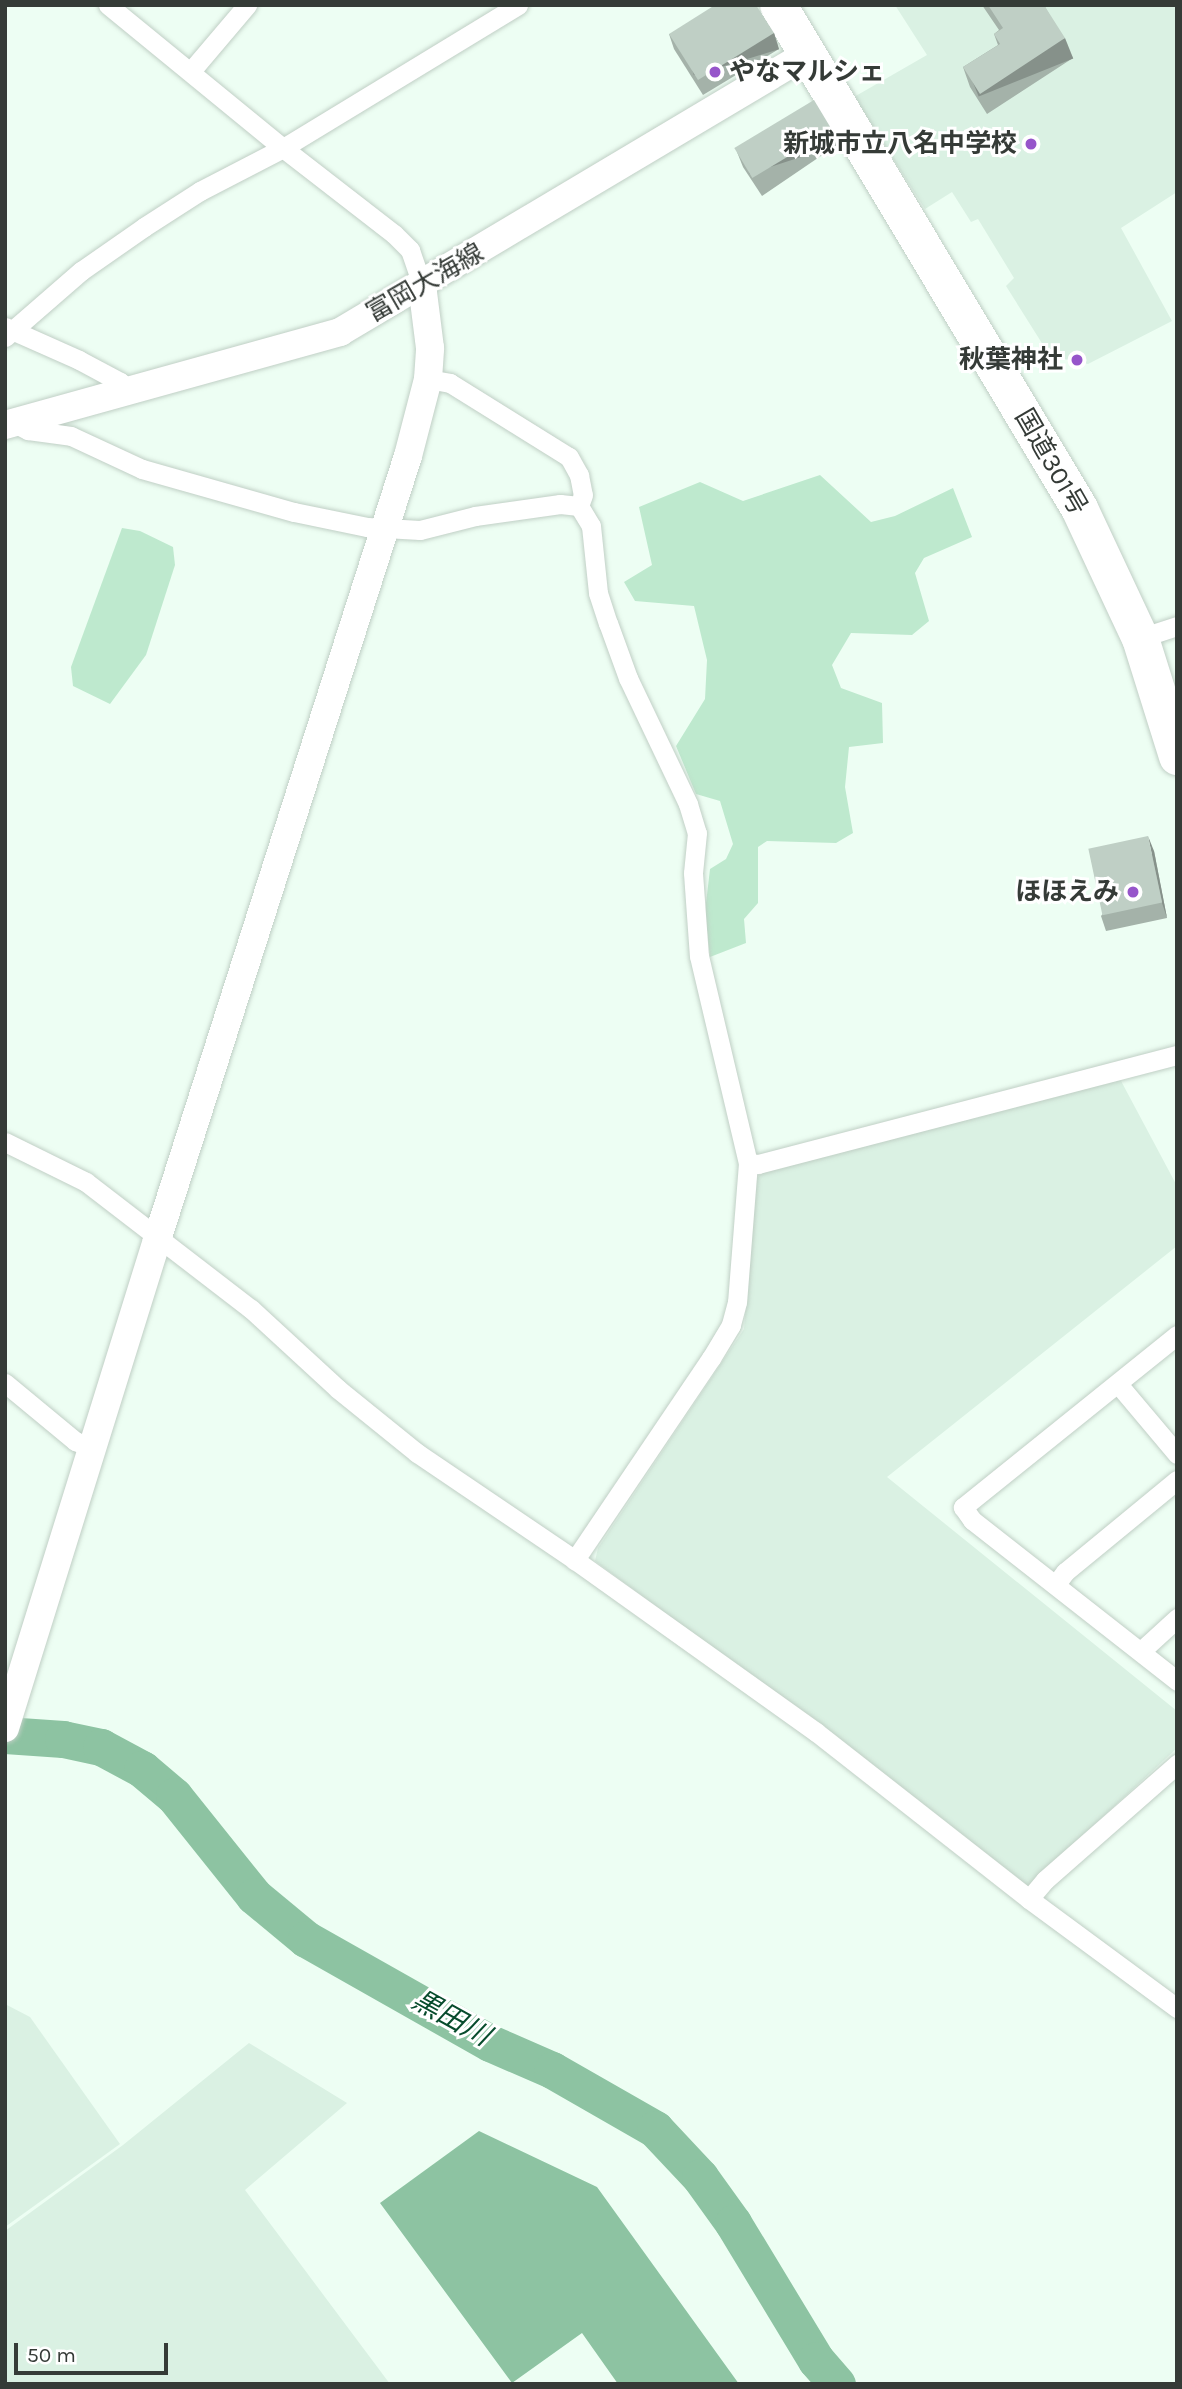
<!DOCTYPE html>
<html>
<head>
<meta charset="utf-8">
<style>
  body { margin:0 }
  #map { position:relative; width:1182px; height:2389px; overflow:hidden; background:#edfef3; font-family:Karla,"Noto Sans JP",sans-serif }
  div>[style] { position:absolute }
  .built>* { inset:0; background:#daf1e3 }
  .green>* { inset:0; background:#bee9ce }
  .water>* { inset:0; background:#8dc3a2 }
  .river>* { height:37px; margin:-18.5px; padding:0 18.5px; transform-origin:18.5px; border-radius:18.5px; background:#8dc3a2 }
  .roads { filter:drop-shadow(0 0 2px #c0cfc5) drop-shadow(0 0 2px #c0cfc5) }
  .street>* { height:19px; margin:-9.5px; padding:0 9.5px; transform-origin:9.5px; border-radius:9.5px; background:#fff }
  .secondary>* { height:28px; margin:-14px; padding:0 14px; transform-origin:14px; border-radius:14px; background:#fff }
  .highway>* { height:37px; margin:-18.5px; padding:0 18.5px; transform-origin:18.5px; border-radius:18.5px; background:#fff }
  .wall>* { inset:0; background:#a4b2a9 }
  .shaded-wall>* { inset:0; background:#86918a; transform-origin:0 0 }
  .building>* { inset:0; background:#bfcfc5; transform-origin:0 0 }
  .dots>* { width:19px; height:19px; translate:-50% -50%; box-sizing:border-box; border:4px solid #fff; border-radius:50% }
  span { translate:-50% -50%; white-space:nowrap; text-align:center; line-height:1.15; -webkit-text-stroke:6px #fff; paint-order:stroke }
  .poi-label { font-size:26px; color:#353b37; font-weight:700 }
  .left { translate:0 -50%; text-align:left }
  .right { translate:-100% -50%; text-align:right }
  .street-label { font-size:26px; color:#353b37 }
  .water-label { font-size:28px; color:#084c2d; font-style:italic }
  .frame { position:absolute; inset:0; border:7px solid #353b37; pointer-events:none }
  .scale { position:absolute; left:14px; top:2343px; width:154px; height:32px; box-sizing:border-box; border:4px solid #353b37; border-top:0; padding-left:9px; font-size:21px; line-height:24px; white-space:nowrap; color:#353b37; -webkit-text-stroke:5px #fff; paint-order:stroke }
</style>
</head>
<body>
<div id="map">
  <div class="built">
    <i style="clip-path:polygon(895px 5px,1177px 5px,1177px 192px,1121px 228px,1172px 321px,1088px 364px,1050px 356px,1006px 286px,1014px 278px,978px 219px,971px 222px,952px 192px,925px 209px,854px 97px,927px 55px)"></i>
    <i style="clip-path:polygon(1120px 1079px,1177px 1186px,1177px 1246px,887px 1477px,1177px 1711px,1177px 1748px,1025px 1889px,825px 1732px,595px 1561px,598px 1548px,744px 1329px,756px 1179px,766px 1169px)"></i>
    <i style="clip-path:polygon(5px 2004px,30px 2017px,120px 2144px,5px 2227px)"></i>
    <i style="clip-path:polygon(249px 2043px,347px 2103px,245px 2190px,390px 2384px,5px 2384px,5px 2231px,123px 2145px)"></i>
  </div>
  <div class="green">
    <i style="clip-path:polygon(820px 475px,871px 522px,895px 516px,953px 488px,972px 537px,924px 558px,915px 573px,929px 621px,912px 635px,851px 633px,832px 665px,841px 688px,882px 703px,883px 743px,849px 747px,845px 787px,853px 833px,836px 843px,767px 841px,758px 847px,758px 903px,744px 919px,746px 943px,710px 957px,705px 912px,710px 869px,726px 859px,733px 844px,720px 801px,696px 794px,676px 746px,705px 699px,707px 660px,694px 606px,635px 601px,624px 582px,652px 565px,639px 507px,700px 482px,743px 501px)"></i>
    <i style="clip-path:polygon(122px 528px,140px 531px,173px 547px,175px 565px,146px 655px,110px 704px,73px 686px,71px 667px)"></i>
  </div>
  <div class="water">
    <i style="clip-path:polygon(479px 2131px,597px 2187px,739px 2384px,618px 2384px,582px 2333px,512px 2383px,380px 2203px)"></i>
  </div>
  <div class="river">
    <i style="left:5px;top:1735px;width:58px;rotate:3.9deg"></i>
    <i style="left:63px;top:1739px;width:39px;rotate:12deg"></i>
    <i style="left:101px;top:1747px;width:47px;rotate:28.2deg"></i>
    <i style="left:142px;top:1769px;width:42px;rotate:40.2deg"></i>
    <i style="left:174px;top:1796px;width:128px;rotate:51.3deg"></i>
    <i style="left:254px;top:1896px;width:67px;rotate:39.6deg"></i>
    <i style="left:306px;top:1939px;width:211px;rotate:29.5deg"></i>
    <i style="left:490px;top:2043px;width:68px;rotate:23.5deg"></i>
    <i style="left:552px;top:2070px;width:119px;rotate:29.8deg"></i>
    <i style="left:655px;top:2129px;width:66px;rotate:46.8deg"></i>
    <i style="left:700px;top:2177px;width:57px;rotate:54.3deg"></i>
    <i style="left:733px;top:2223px;width:160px;rotate:58.8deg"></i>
    <i style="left:816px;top:2360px;width:32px;rotate:49deg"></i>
  </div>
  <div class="roads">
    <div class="street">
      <i style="left:108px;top:5px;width:226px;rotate:39.3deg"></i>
      <i style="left:283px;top:148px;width:140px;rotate:37.8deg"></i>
      <i style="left:394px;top:234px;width:23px;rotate:45deg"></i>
      <i style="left:410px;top:250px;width:37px;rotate:71deg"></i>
      <i style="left:191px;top:71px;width:87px;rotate:-49.7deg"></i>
      <i style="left:5px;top:327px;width:81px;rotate:24deg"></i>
      <i style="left:79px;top:360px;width:47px;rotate:28.2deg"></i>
      <i style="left:120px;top:382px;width:13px;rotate:51deg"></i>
      <i style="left:5px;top:337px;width:101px;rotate:-41deg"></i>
      <i style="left:81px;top:271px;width:77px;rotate:-34.9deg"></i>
      <i style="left:144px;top:227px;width:67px;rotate:-32.7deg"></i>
      <i style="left:200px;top:191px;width:93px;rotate:-27.4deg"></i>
      <i style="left:283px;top:148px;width:275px;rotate:-31.3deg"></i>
      <i style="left:428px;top:379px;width:22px;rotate:10deg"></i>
      <i style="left:450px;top:383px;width:140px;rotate:31.9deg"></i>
      <i style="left:569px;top:457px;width:21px;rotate:61deg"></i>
      <i style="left:579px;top:475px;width:20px;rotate:79deg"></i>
      <i style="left:583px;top:495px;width:12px;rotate:110deg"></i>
      <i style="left:14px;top:423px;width:16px;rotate:27deg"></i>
      <i style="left:28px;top:430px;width:43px;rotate:7.9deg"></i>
      <i style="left:71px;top:436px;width:78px;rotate:24.9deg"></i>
      <i style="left:142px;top:469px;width:158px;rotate:15.8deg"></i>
      <i style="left:294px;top:512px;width:75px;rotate:11.6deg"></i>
      <i style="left:367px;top:527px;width:53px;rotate:3.2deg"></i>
      <i style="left:420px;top:530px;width:57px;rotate:-14.3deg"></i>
      <i style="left:475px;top:516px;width:86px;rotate:-8deg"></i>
      <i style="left:560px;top:504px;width:19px;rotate:6deg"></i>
      <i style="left:579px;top:506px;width:23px;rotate:59deg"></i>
      <i style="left:591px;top:526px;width:67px;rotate:84deg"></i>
      <i style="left:598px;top:593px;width:32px;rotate:72deg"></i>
      <i style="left:608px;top:623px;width:59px;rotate:70deg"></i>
      <i style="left:628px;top:678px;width:140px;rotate:64.5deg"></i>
      <i style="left:688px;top:804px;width:30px;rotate:73deg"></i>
      <i style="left:697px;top:833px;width:40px;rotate:95.7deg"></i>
      <i style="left:693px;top:873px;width:83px;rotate:85.9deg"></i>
      <i style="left:699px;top:956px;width:213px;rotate:76.7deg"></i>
      <i style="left:748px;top:1163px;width:139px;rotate:94.5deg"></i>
      <i style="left:737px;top:1302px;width:24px;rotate:105deg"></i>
      <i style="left:731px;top:1325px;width:39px;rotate:121deg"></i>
      <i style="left:711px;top:1358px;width:244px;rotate:124deg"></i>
      <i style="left:1140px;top:638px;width:39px;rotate:-18deg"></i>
      <i style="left:5px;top:1142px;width:90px;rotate:26.3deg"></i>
      <i style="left:86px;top:1182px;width:208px;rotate:37.6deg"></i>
      <i style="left:251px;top:1309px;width:118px;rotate:42.6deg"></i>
      <i style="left:338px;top:1389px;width:102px;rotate:39deg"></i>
      <i style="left:417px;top:1453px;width:191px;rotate:34.1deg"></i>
      <i style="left:575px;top:1560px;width:296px;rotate:35.5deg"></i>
      <i style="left:816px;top:1732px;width:271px;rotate:38.1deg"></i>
      <i style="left:1029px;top:1899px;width:184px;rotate:36.4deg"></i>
      <i style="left:748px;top:1163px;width:10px;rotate:6deg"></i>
      <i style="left:758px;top:1164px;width:433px;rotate:-14.6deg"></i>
      <i style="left:1177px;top:1335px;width:275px;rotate:141.2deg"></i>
      <i style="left:963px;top:1507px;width:16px;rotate:55deg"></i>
      <i style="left:972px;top:1520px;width:261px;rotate:38.1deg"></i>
      <i style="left:5px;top:1383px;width:91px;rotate:39.6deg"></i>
      <i style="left:75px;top:1441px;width:18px;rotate:22deg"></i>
      <i style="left:1118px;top:1384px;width:92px;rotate:49.9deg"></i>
      <i style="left:1056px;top:1584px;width:15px;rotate:-53deg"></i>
      <i style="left:1065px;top:1572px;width:145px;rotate:-39.4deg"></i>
      <i style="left:1141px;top:1651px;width:49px;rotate:-42.5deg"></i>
      <i style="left:1029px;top:1899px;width:25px;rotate:-50deg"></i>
      <i style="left:1045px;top:1880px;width:176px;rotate:-41.3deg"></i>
    </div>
    <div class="secondary">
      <i style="left:5px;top:425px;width:348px;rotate:-15.5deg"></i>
      <i style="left:340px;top:332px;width:543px;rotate:-30.76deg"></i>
      <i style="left:5px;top:1728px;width:511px;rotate:-72.7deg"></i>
      <i style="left:157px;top:1240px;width:823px;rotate:-72.25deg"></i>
      <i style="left:408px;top:456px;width:80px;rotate:-75.4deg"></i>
      <i style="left:428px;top:379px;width:31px;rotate:-86deg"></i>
      <i style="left:430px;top:348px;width:64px;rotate:-97.2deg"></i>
    </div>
    <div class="highway">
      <i style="left:778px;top:5px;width:586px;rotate:59.1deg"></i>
      <i style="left:1079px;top:508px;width:144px;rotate:64.9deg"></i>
      <i style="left:1140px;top:638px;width:124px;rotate:72.6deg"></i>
    </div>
  </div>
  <div class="wall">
    <i style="clip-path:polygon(982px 5px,1044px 5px,1073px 58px,987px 114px,970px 87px,963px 67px,998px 45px,994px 34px,999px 30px)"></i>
    <i style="clip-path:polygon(774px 33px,779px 49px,703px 95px,674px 49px,669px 34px)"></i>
    <i style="clip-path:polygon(837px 145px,762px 196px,743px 167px,737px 152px)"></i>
    <i style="clip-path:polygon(1154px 851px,1167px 918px,1106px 931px,1101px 916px)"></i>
  </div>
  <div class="shaded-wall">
    <i style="left:774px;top:33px;width:17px;height:89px;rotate:73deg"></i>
    <i style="left:1065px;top:38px;width:22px;height:102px;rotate:68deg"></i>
    <i style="left:832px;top:130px;width:16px;height:92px;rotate:72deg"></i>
    <i style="clip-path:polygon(1148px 836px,1154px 851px,1167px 918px,1162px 903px)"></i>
  </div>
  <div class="building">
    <i style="clip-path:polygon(715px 5px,756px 5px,774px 33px,698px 80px,669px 34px)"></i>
    <i style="clip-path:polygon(988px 5px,1044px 5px,1065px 38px,980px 94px,963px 67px,1000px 44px,994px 34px,1003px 28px)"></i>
    <i style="left:814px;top:100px;width:35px;height:93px;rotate:59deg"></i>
    <i style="left:1148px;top:836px;width:68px;height:61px;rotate:78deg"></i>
  </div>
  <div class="dots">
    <i style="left:715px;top:72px;background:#9655ca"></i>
    <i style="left:1031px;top:144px;background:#9655ca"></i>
    <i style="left:1077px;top:360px;background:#9655ca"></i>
    <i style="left:1133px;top:892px;background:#9655ca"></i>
  </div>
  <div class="poi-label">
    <span class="left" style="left:729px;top:72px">やなマルシェ</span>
    <span class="right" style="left:1017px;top:144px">新城市立八名中学校</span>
    <span class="right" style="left:1063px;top:360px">秋葉神社</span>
    <span class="right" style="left:1119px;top:892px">ほほえみ</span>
  </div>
  <div class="street-label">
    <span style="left:425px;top:283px;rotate:-30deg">富岡大海線</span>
    <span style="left:1051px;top:462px;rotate:60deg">国道301号</span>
  </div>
  <div class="water-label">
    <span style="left:451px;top:2018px;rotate:29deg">黒田川</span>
  </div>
  <div class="frame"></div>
  <div class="scale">50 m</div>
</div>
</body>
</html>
